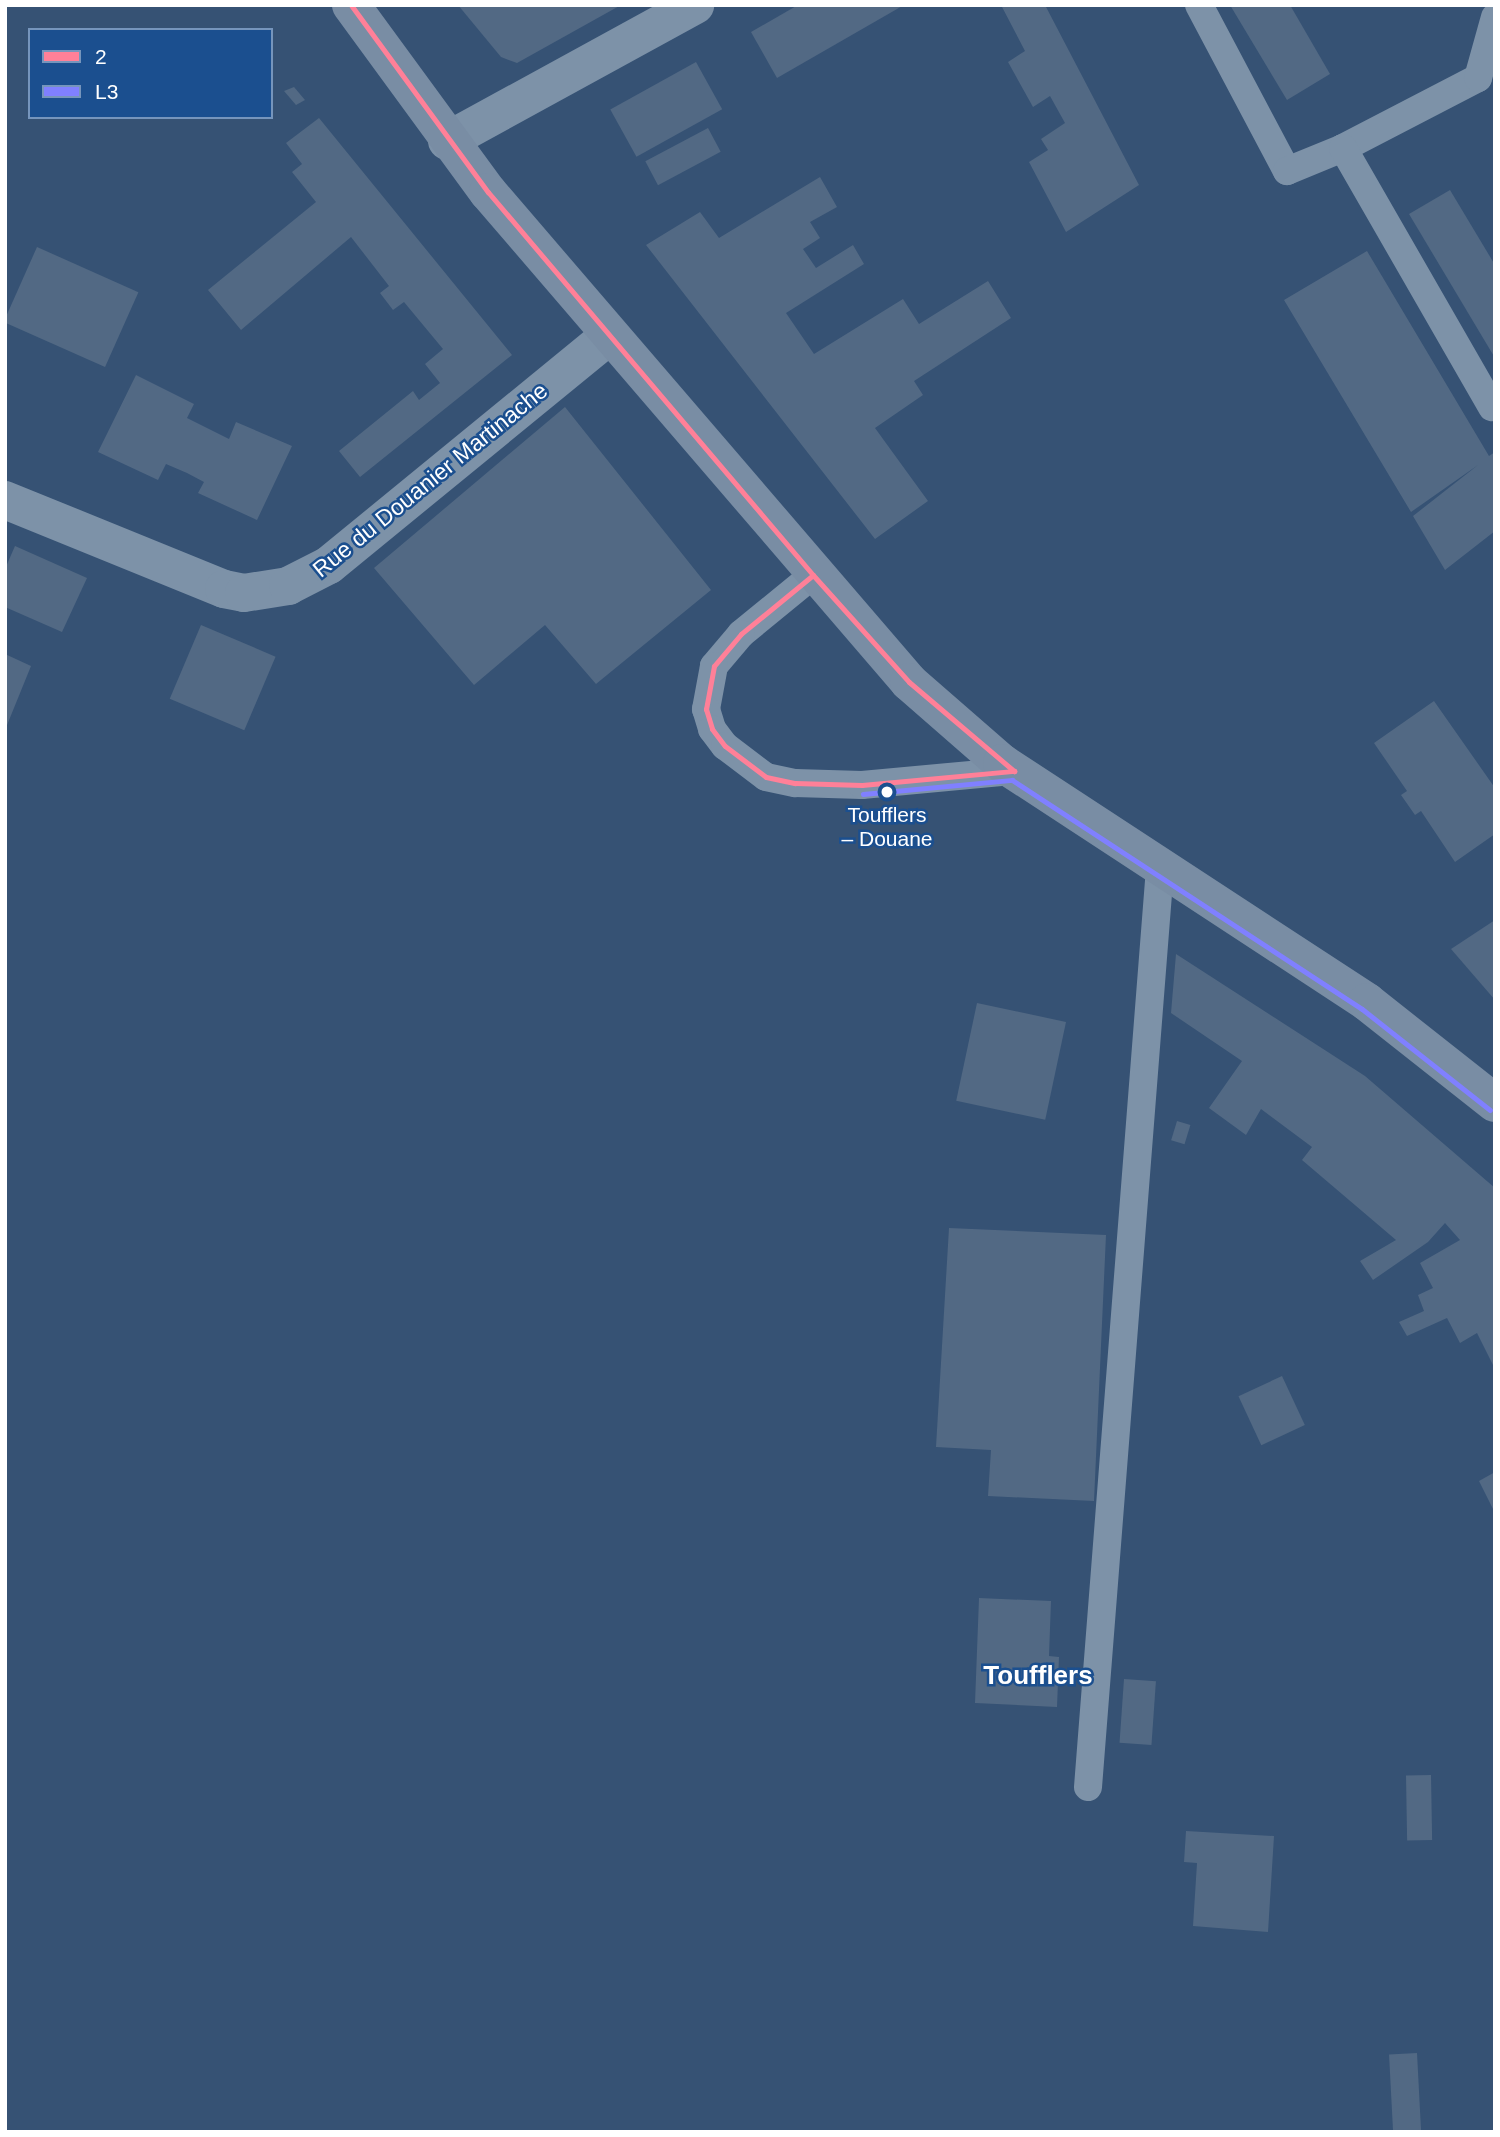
<!DOCTYPE html>
<html>
<head>
<meta charset="utf-8">
<style>
  body { margin:0 }
  #map { position:relative; width:1500px; height:2137px; overflow:hidden; background:#365274; font-family:Helvetica,sans-serif }
  div>[style] { position:absolute }
  .building>* { inset:0; background:#526984; transform-origin:0 0 }
  .lane>* { height:28px; margin:-14px; padding:0 14px; transform-origin:14px; border-radius:14px; background:#7d92a8 }
  .street>* { height:38px; margin:-19px; padding:0 19px; transform-origin:19px; border-radius:19px; background:#7d92a8 }
  .secondary>* { height:38px; margin:-19px; padding:0 19px; transform-origin:19px; border-radius:19px; background:#798da4 }
  .bus-1>* { height:5px; margin:-2.5px; padding:0 2.5px; transform-origin:2.5px; border-radius:2.5px; background:#ff8098 }
  .bus-2>* { height:5px; margin:-2.5px; padding:0 2.5px; transform-origin:2.5px; border-radius:2.5px; background:#8080ff }
  .dots>* { width:19px; height:19px; translate:-50% -50%; box-sizing:border-box; border:4px solid #1b4f8f; border-radius:50% }
  span { translate:-50% -50%; white-space:nowrap; text-align:center; line-height:1.15; -webkit-text-stroke:5px #1b4f8f; paint-order:stroke }
  .bus-label { font-size:21px; color:#fff }
  .street-label { font-size:23px; color:#fff }
  .quarter-label { font-size:26px; color:#fff; font-weight:700 }
  .frame { position:absolute; inset:0; border:7px solid #fff; pointer-events:none }
  .legend { position:absolute; left:28px; top:28px; width:245px; height:91px; box-sizing:border-box; background:#1b4f8f; border:2px solid #7695bc; margin:0; padding:9px 12px; list-style:none; font-size:21px; color:#fff }
  .legend li { display:flex; align-items:center; gap:14px; height:35px }
  .legend b { width:35px; border:2px solid #7695bc }
</style>
</head>
<body>
<div id="map">
  <div class="building">
    <i style="clip-path:polygon(458px 5px,621px 5px,517px 63px,501px 57px)"></i>
    <i style="clip-path:polygon(798px 5px,904px 5px,777px 78px,751px 32px)"></i>
    <i style="clip-path:polygon(1001px 5px,1045px 5px,1139px 185px,1066px 232px,1029px 162px,1048px 150px,1041px 139px,1065px 123px,1050px 96px,1033px 107px,1008px 62px,1025px 51px)"></i>
    <i style="clip-path:polygon(1230px 5px,1290px 5px,1330px 74px,1287px 100px)"></i>
    <i style="left:696px;top:62px;width:54px;height:98px;rotate:61deg"></i>
    <i style="clip-path:polygon(294px 87px,305px 100px,296px 105px,284px 91px)"></i>
    <i style="clip-path:polygon(319px 118px,512px 355px,360px 477px,339px 451px,413px 391px,419px 400px,440px 383px,425px 364px,443px 349px,404px 302px,393px 310px,380px 293px,389px 286px,351px 237px,241px 330px,208px 290px,316px 202px,292px 172px,302px 164px,286px 143px)"></i>
    <i style="left:708px;top:128px;width:27px;height:71px;rotate:62deg"></i>
    <i style="clip-path:polygon(820px 177px,837px 207px,810px 222px,820px 238px,803px 249px,816px 268px,853px 245px,864px 264px,786px 313px,814px 354px,903px 299px,919px 324px,988px 281px,1011px 318px,914px 381px,923px 395px,875px 428px,928px 501px,875px 539px,646px 245px,700px 212px,719px 238px)"></i>
    <i style="clip-path:polygon(1450px 190px,1495px 265px,1495px 358px,1409px 214px)"></i>
    <i style="left:37px;top:247px;width:111px;height:82px;rotate:24deg"></i>
    <i style="clip-path:polygon(1367px 251px,1489px 456px,1495px 452px,1495px 531px,1445px 570px,1413px 516px,1478px 465px,1411px 512px,1284px 300px)"></i>
    <i style="clip-path:polygon(136px 375px,194px 404px,187px 418px,229px 439px,236px 422px,292px 446px,257px 520px,198px 493px,204px 482px,187px 473px,166px 464px,158px 480px,98px 452px)"></i>
    <i style="clip-path:polygon(565px 407px,711px 590px,596px 684px,545px 625px,474px 685px,374px 568px)"></i>
    <i style="clip-path:polygon(15px 546px,87px 578px,62px 632px,5px 607px,5px 569px)"></i>
    <i style="left:201px;top:625px;width:81px;height:80px;rotate:23deg"></i>
    <i style="clip-path:polygon(5px 654px,31px 666px,5px 730px)"></i>
    <i style="clip-path:polygon(1434px 701px,1495px 788px,1495px 834px,1455px 862px,1421px 811px,1415px 815px,1401px 795px,1407px 791px,1374px 743px)"></i>
    <i style="clip-path:polygon(1495px 920px,1495px 1000px,1451px 949px)"></i>
    <i style="clip-path:polygon(1176px 954px,1365px 1076px,1495px 1188px,1495px 1369px,1477px 1333px,1460px 1343px,1447px 1318px,1407px 1336px,1399px 1322px,1424px 1311px,1418px 1295px,1433px 1288px,1420px 1263px,1460px 1240px,1445px 1223px,1428px 1242px,1373px 1280px,1360px 1261px,1396px 1240px,1302px 1160px,1312px 1147px,1261px 1109px,1246px 1135px,1209px 1108px,1242px 1061px,1171px 1013px)"></i>
    <i style="left:977px;top:1003px;width:91px;height:100px;rotate:12deg"></i>
    <i style="left:1177px;top:1121px;width:14px;height:20px;rotate:17deg"></i>
    <i style="clip-path:polygon(949px 1228px,1106px 1235px,1094px 1501px,988px 1496px,991px 1450px,936px 1447px)"></i>
    <i style="left:1282px;top:1376px;width:54px;height:48px;rotate:65deg"></i>
    <i style="clip-path:polygon(1495px 1472px,1495px 1513px,1479px 1481px)"></i>
    <i style="clip-path:polygon(979px 1598px,1051px 1601px,1049px 1656px,1059px 1657px,1057px 1707px,975px 1703px)"></i>
    <i style="left:1124px;top:1679px;width:32px;height:64px;rotate:4deg"></i>
    <i style="left:1431px;top:1775px;width:65px;height:25px;rotate:89deg"></i>
    <i style="clip-path:polygon(1186px 1831px,1274px 1836px,1268px 1932px,1193px 1926px,1197px 1863px,1184px 1862px)"></i>
    <i style="left:1417px;top:2053px;width:79px;height:28px;rotate:87deg"></i>
  </div>
  <div class="lane">
    <i style="left:1199px;top:5px;width:188px;rotate:62.1deg"></i>
    <i style="left:1287px;top:171px;width:61px;rotate:-22.3deg"></i>
    <i style="left:1343px;top:148px;width:152px;rotate:-27.4deg"></i>
    <i style="left:1478px;top:78px;width:63px;rotate:-74.4deg"></i>
    <i style="left:1343px;top:148px;width:299px;rotate:60.1deg"></i>
    <i style="left:813px;top:575px;width:93px;rotate:140.7deg"></i>
    <i style="left:741px;top:634px;width:42px;rotate:130.2deg"></i>
    <i style="left:714px;top:666px;width:44px;rotate:100.5deg"></i>
    <i style="left:706px;top:709px;width:21px;rotate:73deg"></i>
    <i style="left:712px;top:729px;width:21px;rotate:53deg"></i>
    <i style="left:725px;top:746px;width:51px;rotate:37.1deg"></i>
    <i style="left:766px;top:777px;width:30px;rotate:12deg"></i>
    <i style="left:795px;top:783px;width:67px;rotate:1.7deg"></i>
    <i style="left:862px;top:785px;width:153px;rotate:-5.3deg"></i>
    <i style="left:1088px;top:1787px;width:922px;rotate:-85.52deg"></i>
  </div>
  <div class="street">
    <i style="left:447px;top:141px;width:283px;rotate:-28.7deg"></i>
    <i style="left:5px;top:500px;width:236px;rotate:22.1deg"></i>
    <i style="left:224px;top:589px;width:20px;rotate:11deg"></i>
    <i style="left:244px;top:593px;width:45px;rotate:-9deg"></i>
    <i style="left:288px;top:586px;width:46px;rotate:-27.1deg"></i>
    <i style="left:329px;top:565px;width:360px;rotate:-39.3deg"></i>
  </div>
  <div class="secondary">
    <i style="left:351px;top:5px;width:232px;rotate:53.8deg"></i>
    <i style="left:488px;top:192px;width:646px;rotate:49.33deg"></i>
    <i style="left:909px;top:682px;width:123px;rotate:41.1deg"></i>
    <i style="left:1002px;top:763px;width:436px;rotate:33.2deg"></i>
    <i style="left:1367px;top:1002px;width:163px;rotate:38.3deg"></i>
  </div>
  <div class="bus-1">
    <i style="left:351px;top:5px;width:232px;rotate:53.8deg"></i>
    <i style="left:488px;top:192px;width:502px;rotate:49.68deg"></i>
    <i style="left:813px;top:575px;width:144px;rotate:48.1deg"></i>
    <i style="left:909px;top:682px;width:138px;rotate:40.3deg"></i>
    <i style="left:813px;top:575px;width:93px;rotate:140.7deg"></i>
    <i style="left:741px;top:634px;width:42px;rotate:130.2deg"></i>
    <i style="left:714px;top:666px;width:44px;rotate:100.5deg"></i>
    <i style="left:706px;top:709px;width:21px;rotate:73deg"></i>
    <i style="left:712px;top:729px;width:21px;rotate:53deg"></i>
    <i style="left:725px;top:746px;width:51px;rotate:37.1deg"></i>
    <i style="left:766px;top:777px;width:30px;rotate:12deg"></i>
    <i style="left:795px;top:783px;width:67px;rotate:1.7deg"></i>
    <i style="left:862px;top:785px;width:153px;rotate:-5.3deg"></i>
  </div>
  <div class="bus-2">
    <i style="left:863px;top:794px;width:150px;rotate:-5.4deg"></i>
    <i style="left:1012px;top:780px;width:418px;rotate:33.2deg"></i>
    <i style="left:1362px;top:1009px;width:163px;rotate:38.3deg"></i>
  </div>
  <div class="dots">
    <i style="left:887px;top:792px;background:#fff"></i>
  </div>
  <div class="bus-label">
    <span style="left:887px;top:827px">Toufflers<br>– Douane</span>
  </div>
  <div class="street-label">
    <span style="left:430px;top:480px;rotate:-39deg">Rue du Douanier Martinache</span>
  </div>
  <div class="quarter-label">
    <span style="left:1038px;top:1676px">Toufflers</span>
  </div>
  <div class="frame"></div>
  <ul class="legend">
  <li><b style="height:9px;background:#ff8098"></b>2</li>
  <li><b style="height:9px;background:#8080ff"></b>L3</li>
  </ul>
</div>
</body>
</html>
